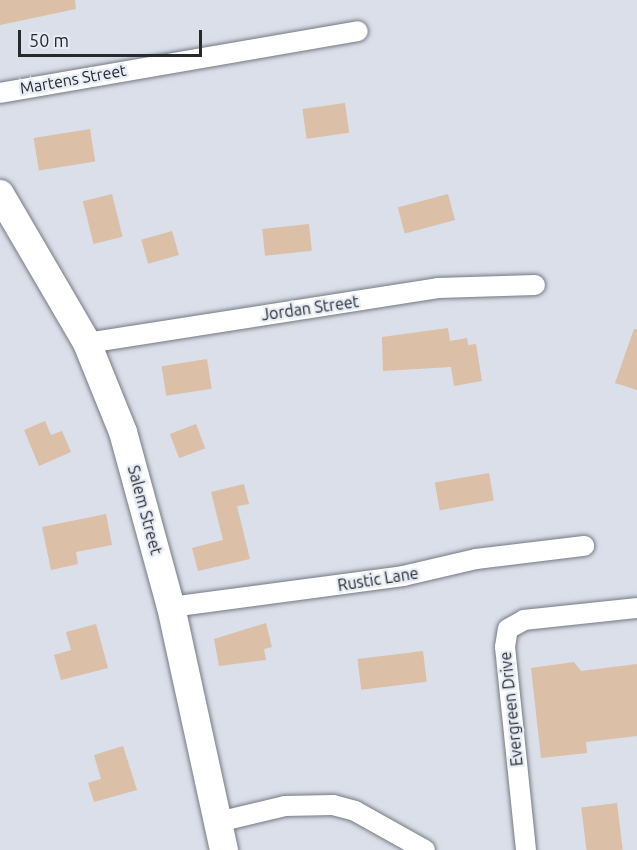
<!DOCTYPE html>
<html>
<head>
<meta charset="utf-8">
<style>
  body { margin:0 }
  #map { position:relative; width:637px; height:850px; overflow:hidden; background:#dadfe9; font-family:Ubuntu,sans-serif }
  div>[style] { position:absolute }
  .building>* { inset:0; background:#dbbfa6; transform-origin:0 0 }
  .roads { filter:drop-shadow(0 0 2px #757982) drop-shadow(0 0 2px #757982) }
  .street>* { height:20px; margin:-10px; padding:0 10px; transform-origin:10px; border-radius:10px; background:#fff }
  .secondary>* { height:28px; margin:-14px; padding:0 14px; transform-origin:14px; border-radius:14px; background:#fff }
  span { translate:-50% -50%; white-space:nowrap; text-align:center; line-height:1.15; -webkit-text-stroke:4.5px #e7ecf6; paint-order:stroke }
  .street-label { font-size:16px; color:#27292d }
  .scale { position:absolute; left:18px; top:30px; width:184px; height:27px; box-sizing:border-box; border:3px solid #27292d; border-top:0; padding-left:8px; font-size:18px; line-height:21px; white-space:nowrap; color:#27292d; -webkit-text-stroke:4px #e7ecf6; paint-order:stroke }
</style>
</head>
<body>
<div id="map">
  <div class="building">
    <i style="clip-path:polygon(0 0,75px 0,76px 9px,0 25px)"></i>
    <i style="left:345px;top:103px;width:30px;height:43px;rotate:82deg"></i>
    <i style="left:90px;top:129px;width:33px;height:57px;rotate:81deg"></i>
    <i style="left:112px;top:194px;width:44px;height:30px;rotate:76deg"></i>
    <i style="left:448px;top:194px;width:27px;height:52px;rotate:75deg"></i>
    <i style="left:309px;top:224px;width:27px;height:47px;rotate:84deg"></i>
    <i style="left:172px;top:231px;width:25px;height:32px;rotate:74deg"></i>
    <i style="clip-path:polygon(448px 328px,450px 341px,467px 338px,468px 345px,476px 344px,482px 381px,454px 386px,451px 367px,383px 371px,382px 337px)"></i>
    <i style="clip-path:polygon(634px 329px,637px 329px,637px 390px,615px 383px)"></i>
    <i style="left:207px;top:359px;width:30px;height:46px;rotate:81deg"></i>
    <i style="clip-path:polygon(45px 421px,51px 435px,62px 431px,71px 452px,39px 466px,24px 430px)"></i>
    <i style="left:196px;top:424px;width:26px;height:28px;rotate:69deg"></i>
    <i style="left:489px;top:473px;width:28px;height:55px;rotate:80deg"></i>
    <i style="clip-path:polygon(244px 484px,249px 504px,237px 506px,250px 559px,198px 571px,192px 548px,223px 540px,211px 492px)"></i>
    <i style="clip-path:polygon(106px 514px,112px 545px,76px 552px,78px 564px,51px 570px,42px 527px)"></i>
    <i style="clip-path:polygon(266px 623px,272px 647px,264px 649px,266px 660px,219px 666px,214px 639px)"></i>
    <i style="clip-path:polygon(96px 624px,108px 668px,61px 680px,54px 655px,71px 650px,66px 632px)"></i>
    <i style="left:423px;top:651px;width:31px;height:66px;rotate:83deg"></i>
    <i style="clip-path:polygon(574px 662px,581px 671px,637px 664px,637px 736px,586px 742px,587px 753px,541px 758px,531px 668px)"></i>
    <i style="clip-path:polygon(123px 746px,137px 790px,94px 802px,88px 783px,101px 779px,94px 755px)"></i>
    <i style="left:617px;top:803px;width:47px;height:36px;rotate:83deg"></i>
  </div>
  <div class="roads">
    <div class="street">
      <i style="left:0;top:93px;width:363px;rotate:-9.8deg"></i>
      <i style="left:87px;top:343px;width:355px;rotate:-8.9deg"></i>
      <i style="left:438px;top:288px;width:97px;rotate:-1.8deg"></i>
      <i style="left:171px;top:607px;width:234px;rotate:-7.6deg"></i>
      <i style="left:403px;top:576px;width:75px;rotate:-13.1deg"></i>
      <i style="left:476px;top:559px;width:109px;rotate:-6.9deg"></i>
      <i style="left:218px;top:822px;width:69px;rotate:-13.4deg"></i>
      <i style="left:285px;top:806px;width:48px;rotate:-1.2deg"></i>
      <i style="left:333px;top:805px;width:23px;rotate:15deg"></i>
      <i style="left:355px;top:811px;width:80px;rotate:29.1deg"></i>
      <i style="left:526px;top:850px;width:204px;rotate:-95.9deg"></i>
      <i style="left:505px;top:647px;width:18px;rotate:-81deg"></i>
      <i style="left:508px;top:629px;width:18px;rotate:-29deg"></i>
      <i style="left:524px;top:620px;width:114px;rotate:-6.1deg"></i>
    </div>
    <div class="secondary">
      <i style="left:0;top:194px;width:173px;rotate:59.7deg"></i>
      <i style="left:87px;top:343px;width:96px;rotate:68deg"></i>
      <i style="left:123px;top:432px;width:181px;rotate:74.7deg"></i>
      <i style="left:171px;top:607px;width:249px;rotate:77.7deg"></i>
    </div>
  </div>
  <div class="street-label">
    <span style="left:73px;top:79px;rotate:-10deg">Martens Street</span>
    <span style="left:310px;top:308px;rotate:-8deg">Jordan Street</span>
    <span style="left:145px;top:510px;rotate:75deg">Salem Street</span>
    <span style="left:378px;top:579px;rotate:-9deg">Rustic Lane</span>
    <span style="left:511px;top:709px;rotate:-96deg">Evergreen Drive</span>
  </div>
  <div class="scale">50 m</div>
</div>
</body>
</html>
